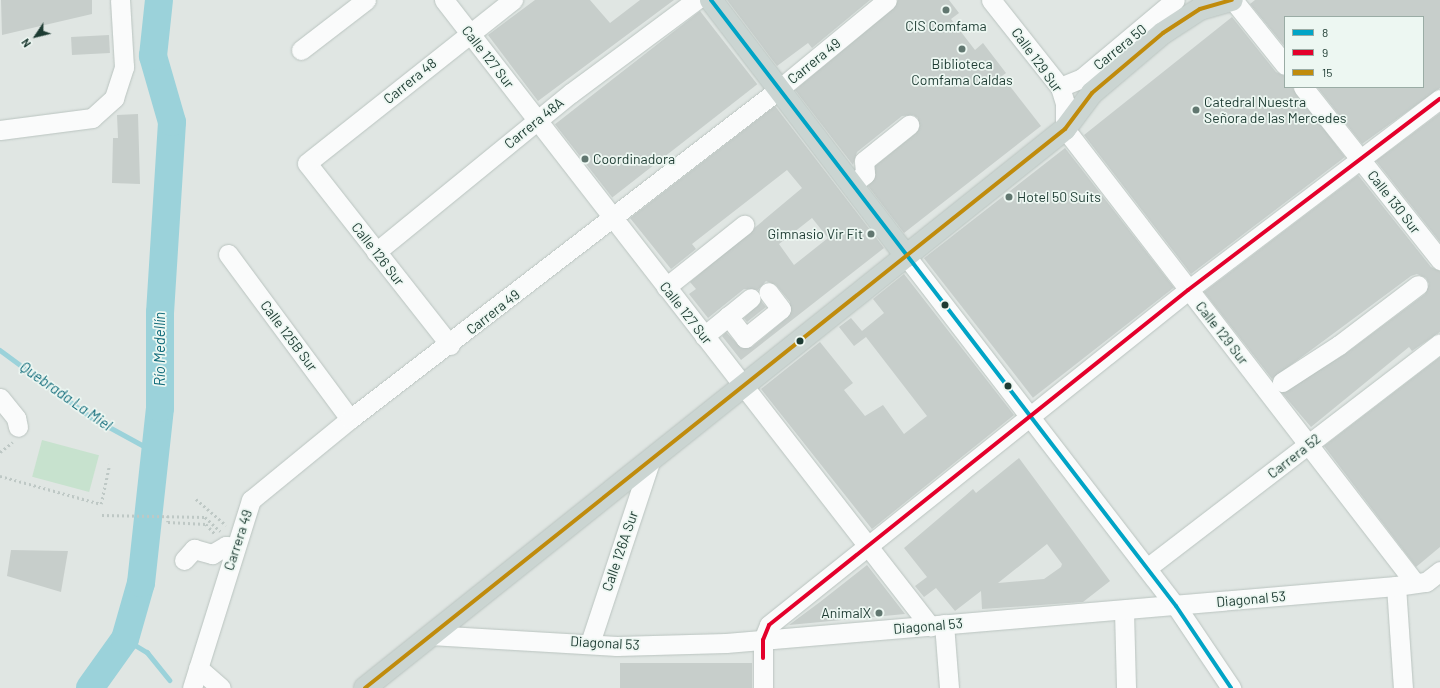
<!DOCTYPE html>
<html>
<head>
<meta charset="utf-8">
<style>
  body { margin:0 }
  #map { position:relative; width:1440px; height:688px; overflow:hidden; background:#e0e6e3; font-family:Barlow,sans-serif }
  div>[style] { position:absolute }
  .green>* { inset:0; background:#c7e2ce; transform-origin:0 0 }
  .stream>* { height:4.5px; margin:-2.25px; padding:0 2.25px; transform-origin:2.25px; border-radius:2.25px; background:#9bd2da }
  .river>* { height:28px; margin:-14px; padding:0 14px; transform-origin:14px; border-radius:14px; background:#9bd2da }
  .building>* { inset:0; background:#c7cecb; transform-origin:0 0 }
  .path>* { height:2.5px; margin-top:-1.25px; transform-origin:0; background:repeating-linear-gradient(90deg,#bec8c5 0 2px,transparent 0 5px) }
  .roads { filter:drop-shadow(0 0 1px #bac4c0) drop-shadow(0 0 1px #bac4c0) }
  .minor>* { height:19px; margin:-9.5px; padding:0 9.5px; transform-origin:9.5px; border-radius:9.5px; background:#fafbfb }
  .major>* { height:22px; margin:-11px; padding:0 11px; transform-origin:11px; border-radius:11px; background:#cbd5d2 }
  .bus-1>* { height:4px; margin:-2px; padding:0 2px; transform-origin:2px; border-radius:2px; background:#01a4c6 }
  .bus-2>* { height:4px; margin:-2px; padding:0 2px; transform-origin:2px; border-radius:2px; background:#e4002b }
  .bus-3>* { height:4px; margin:-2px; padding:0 2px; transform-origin:2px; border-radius:2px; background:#c08b0c }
  .dots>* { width:11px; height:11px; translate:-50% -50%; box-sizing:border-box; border:2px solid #edf7f2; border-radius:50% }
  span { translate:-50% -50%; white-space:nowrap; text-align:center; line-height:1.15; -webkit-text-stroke:3.5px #edf7f2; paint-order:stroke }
  .poi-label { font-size:14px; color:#1d3b32 }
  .left { translate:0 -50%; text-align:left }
  .right { translate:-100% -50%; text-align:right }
  .street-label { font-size:14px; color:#1d3b32 }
  .water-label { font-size:15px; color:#126c7b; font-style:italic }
  .legend { position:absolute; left:1284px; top:16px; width:140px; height:72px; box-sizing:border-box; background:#edf7f2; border:1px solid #9aaca5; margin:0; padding:5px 7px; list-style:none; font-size:12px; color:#1d3b32 }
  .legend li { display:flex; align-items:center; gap:8px; height:20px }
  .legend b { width:20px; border:1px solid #9aaca5 }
  .north { position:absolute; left:16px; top:16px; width:40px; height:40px; -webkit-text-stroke:3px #edf7f2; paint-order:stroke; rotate:235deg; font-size:11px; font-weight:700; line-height:16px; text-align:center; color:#1d3b32 }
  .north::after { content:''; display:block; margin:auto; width:14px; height:18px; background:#1d3b32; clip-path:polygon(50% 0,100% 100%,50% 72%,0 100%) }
</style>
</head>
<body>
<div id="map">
  <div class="green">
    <i style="left:42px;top:440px;width:59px;height:38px;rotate:15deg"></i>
  </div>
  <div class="stream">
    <i style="left:0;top:350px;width:113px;rotate:36.4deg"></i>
    <i style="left:91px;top:417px;width:73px;rotate:28.7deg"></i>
    <i style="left:125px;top:639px;width:26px;rotate:31deg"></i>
    <i style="left:147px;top:652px;width:36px;rotate:51deg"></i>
  </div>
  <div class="river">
    <i style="left:90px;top:688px;width:60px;rotate:-54.5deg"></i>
    <i style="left:125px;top:639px;width:58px;rotate:-74.1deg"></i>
    <i style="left:141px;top:583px;width:176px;rotate:-83.8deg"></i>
    <i style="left:160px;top:408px;width:95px;rotate:-90deg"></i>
    <i style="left:160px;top:313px;width:191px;rotate:-86.4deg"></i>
    <i style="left:172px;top:122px;width:69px;rotate:-106.1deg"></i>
    <i style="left:153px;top:56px;width:56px;rotate:-83.9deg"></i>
  </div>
  <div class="building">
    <i style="clip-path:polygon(1px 0,92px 0,92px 14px,2px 35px)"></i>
    <i style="clip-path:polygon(535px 0,590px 0,610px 23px,640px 0,674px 0,538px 101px,488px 35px)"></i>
    <i style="clip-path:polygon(727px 0,870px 0,812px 48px,808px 43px,777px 66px)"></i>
    <i style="clip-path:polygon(898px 0,949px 0,959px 13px,951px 19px,975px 50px,983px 43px,1006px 73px,1002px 76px,1041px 126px,904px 233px,868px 186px,875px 178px,875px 166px,916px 133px,918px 118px,913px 115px,902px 116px,857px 152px,853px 165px,795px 90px,894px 8px)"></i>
    <i style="clip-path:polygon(1255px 0,1440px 0,1440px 88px,1362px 144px,1317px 87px,1423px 87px,1423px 17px,1285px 17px,1285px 47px,1250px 4px)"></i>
    <i style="left:700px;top:11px;width:93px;height:184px;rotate:52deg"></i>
    <i style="clip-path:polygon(1232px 17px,1276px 72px,1285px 76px,1285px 87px,1292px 87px,1345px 157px,1191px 274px,1084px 135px)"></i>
    <i style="left:109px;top:35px;width:18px;height:38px;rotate:87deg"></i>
    <i style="clip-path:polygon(evenodd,775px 106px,884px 248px,741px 360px,722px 336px,726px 332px,741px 348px,752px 347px,788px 317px,790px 302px,776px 285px,766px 281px,758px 290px,744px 289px,708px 318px,689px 294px,696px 289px,690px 282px,802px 188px,787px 170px,692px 244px,696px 249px,671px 269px,630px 218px,775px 106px,812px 218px,828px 238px,794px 265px,779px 244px,812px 218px)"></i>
    <i style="clip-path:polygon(1440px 113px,1440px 242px,1376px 161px)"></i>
    <i style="clip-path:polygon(138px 114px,140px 184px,112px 183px,113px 138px,118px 138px,117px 115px)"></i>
    <i style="left:1065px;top:148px;width:177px;height:179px;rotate:52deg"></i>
    <i style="clip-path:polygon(1358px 175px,1431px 267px,1440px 271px,1440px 332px,1412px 351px,1409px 347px,1311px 427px,1282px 393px,1345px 354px,1425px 294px,1429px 284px,1426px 278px,1417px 274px,1411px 276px,1272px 379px,1204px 292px)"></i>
    <i style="clip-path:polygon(904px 274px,1014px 415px,872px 529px,761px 389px,820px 342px,853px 383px,844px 390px,865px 416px,883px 405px,904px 434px,927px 416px,866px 337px,854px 346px,839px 327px,851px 318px,862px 331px,884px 313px,873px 299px)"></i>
    <i style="clip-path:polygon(761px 301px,766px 307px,747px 322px,744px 318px)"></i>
    <i style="clip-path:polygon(1440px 357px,1440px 547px,1416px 567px,1324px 446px)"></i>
    <i style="clip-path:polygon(evenodd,1019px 458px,1110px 581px,1083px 602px,982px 609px,981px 591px,955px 611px,936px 588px,924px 597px,915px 586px,927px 577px,904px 548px,965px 496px,973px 489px,976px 493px,1019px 458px,1047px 544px,1062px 564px,1061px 567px,1044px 579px,998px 583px,1047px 544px)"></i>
    <i style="clip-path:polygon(11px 550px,68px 551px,61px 592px,7px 576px)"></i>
    <i style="clip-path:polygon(867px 565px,905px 614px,789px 625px,820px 602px)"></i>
    <i style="left:752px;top:663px;width:25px;height:132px;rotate:90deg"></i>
  </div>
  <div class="path">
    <i style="left:0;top:452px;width:16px;rotate:-38deg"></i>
    <i style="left:0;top:476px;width:105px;rotate:15.5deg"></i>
    <i style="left:101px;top:504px;width:40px;rotate:-78deg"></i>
    <i style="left:196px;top:499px;width:40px;rotate:41deg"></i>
    <i style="left:102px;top:515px;width:103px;rotate:1.1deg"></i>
    <i style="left:205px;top:517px;width:21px;rotate:43deg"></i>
    <i style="left:168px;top:516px;width:6px;rotate:90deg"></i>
    <i style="left:168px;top:522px;width:38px;rotate:3deg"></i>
    <i style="left:206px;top:524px;width:13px;rotate:48deg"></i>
  </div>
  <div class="roads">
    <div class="minor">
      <i style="left:444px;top:0;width:793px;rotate:52.18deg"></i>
      <i style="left:991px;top:0;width:111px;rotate:51.6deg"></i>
      <i style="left:1060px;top:87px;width:17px;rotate:73deg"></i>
      <i style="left:1065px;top:103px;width:26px;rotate:90deg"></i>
      <i style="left:1065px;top:129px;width:573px;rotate:52.37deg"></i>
      <i style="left:1233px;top:0;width:83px;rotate:51.3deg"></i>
      <i style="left:301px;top:50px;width:82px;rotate:-37.6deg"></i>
      <i style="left:1060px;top:87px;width:24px;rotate:-22deg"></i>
      <i style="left:1082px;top:78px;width:121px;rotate:-40deg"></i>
      <i style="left:1303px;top:87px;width:221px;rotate:51.6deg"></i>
      <i style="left:0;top:130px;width:93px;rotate:-7.4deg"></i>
      <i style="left:92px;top:118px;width:30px;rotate:-42deg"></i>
      <i style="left:114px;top:98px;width:33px;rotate:-72deg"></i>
      <i style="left:124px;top:67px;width:67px;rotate:-93.4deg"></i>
      <i style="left:851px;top:185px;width:18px;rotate:-38deg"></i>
      <i style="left:865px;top:174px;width:13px;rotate:-94deg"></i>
      <i style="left:864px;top:161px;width:58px;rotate:-38.7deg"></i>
      <i style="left:376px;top:252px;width:252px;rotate:-39.2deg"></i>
      <i style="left:571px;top:93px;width:156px;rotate:-36.6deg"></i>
      <i style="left:228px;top:254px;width:205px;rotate:53.5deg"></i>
      <i style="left:906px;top:256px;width:442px;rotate:52.4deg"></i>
      <i style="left:1176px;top:606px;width:99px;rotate:56.1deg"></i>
      <i style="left:666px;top:287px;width:100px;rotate:-38.5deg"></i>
      <i style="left:728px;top:316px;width:28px;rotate:52deg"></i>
      <i style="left:745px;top:338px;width:46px;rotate:-38.9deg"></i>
      <i style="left:781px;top:309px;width:21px;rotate:-127deg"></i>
      <i style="left:704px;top:336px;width:60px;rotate:-39deg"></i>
      <i style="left:450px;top:345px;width:231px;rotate:-128.2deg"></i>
      <i style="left:307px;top:163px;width:263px;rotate:-38.4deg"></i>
      <i style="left:1282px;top:382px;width:68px;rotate:-33deg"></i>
      <i style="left:1339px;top:345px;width:99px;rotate:-37.2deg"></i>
      <i style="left:0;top:398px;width:26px;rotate:51deg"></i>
      <i style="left:16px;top:418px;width:9px;rotate:77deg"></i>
      <i style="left:184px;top:560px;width:15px;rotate:-48deg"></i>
      <i style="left:194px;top:549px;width:19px;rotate:16deg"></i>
      <i style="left:212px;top:554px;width:16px;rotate:-30deg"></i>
      <i style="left:226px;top:546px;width:9px;rotate:6deg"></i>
      <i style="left:1147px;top:568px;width:369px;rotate:-37.5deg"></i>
      <i style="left:1396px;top:586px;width:102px;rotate:86.1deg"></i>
      <i style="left:1124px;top:611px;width:77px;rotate:88.5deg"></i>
      <i style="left:944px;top:624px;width:64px;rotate:85.5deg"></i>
      <i style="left:430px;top:635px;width:187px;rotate:3.4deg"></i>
      <i style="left:617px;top:646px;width:109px;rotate:-1.6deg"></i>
      <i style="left:726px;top:643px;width:672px;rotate:-4.86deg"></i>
      <i style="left:1396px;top:586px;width:30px;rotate:-8deg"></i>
      <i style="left:1426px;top:582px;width:18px;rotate:-38deg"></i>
      <i style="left:590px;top:643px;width:194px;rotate:-71.7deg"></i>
      <i style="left:198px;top:668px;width:30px;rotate:41deg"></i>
      <i style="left:192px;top:688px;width:197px;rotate:-72.6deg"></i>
      <i style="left:251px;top:500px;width:128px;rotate:-39.3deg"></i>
      <i style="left:350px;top:419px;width:540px;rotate:-37.55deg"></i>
      <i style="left:778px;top:90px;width:141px;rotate:-39.5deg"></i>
      <i style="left:763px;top:688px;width:48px;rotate:-90deg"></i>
      <i style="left:763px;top:640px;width:16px;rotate:-68deg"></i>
      <i style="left:769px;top:625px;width:536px;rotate:-38.64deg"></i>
      <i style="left:1188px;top:290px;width:316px;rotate:-37.2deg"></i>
    </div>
    <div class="major">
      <i style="left:711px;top:0;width:322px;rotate:52.7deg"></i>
      <i style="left:365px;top:688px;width:896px;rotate:-38.61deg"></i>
      <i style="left:1065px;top:129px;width:45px;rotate:-53.1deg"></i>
      <i style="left:1092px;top:93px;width:93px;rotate:-40.2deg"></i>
      <i style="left:1163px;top:33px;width:44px;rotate:-33deg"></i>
      <i style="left:1200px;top:9px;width:33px;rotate:-16deg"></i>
    </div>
  </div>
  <div class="bus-1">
    <i style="left:711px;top:0;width:764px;rotate:52.5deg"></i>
    <i style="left:1176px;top:606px;width:99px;rotate:56.1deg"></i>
  </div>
  <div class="bus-2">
    <i style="left:763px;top:658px;width:18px;rotate:-90deg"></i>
    <i style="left:763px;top:640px;width:16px;rotate:-68deg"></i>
    <i style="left:769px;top:625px;width:536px;rotate:-38.64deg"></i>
    <i style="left:1188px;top:290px;width:316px;rotate:-37.2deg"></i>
  </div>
  <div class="bus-3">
    <i style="left:365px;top:688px;width:896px;rotate:-38.61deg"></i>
    <i style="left:1065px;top:129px;width:45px;rotate:-53.1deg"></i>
    <i style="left:1092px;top:93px;width:93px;rotate:-40.2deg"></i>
    <i style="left:1163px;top:33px;width:44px;rotate:-33deg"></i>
    <i style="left:1200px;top:9px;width:33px;rotate:-16deg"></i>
  </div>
  <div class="dots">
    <i style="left:946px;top:10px;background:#617770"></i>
    <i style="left:962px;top:49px;background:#617770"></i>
    <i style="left:1196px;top:110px;background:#617770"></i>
    <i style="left:585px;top:159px;background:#617770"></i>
    <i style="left:1009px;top:197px;background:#617770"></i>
    <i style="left:871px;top:234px;background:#617770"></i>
    <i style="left:945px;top:305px;background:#1d3b32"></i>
    <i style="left:800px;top:341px;background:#1d3b32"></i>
    <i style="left:1008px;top:386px;background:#1d3b32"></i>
    <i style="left:879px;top:613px;background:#617770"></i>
  </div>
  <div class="poi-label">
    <span style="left:946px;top:26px">CIS Comfama</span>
    <span style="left:962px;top:72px">Biblioteca<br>Comfama Caldas</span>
    <span class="left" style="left:1204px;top:110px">Catedral Nuestra<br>Señora de las Mercedes</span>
    <span class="left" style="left:593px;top:159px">Coordinadora</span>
    <span class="left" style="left:1017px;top:197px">Hotel 50 Suits</span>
    <span class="right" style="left:863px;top:234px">Gimnasio Vir Fit</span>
    <span class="right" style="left:871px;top:613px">AnimalX</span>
  </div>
  <div class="street-label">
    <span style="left:1120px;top:47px;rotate:-39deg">Carrera 50</span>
    <span style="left:488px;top:57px;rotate:52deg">Calle 127 Sur</span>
    <span style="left:1037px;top:60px;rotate:54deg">Calle 129 Sur</span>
    <span style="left:814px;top:61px;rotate:-39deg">Carrera 49</span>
    <span style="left:410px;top:81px;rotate:-39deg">Carrera 48</span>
    <span style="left:534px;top:123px;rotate:-39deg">Carrera 48A</span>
    <span style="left:1394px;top:202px;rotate:52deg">Calle 130 Sur</span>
    <span style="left:378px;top:254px;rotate:52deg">Calle 126 Sur</span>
    <span style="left:493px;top:312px;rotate:-38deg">Carrera 49</span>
    <span style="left:686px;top:313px;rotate:52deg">Calle 127 Sur</span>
    <span style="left:1222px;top:333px;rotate:52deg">Calle 129 Sur</span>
    <span style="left:289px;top:336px;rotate:53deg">Calle 125B Sur</span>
    <span style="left:1294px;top:456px;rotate:-38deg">Carrera 52</span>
    <span style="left:238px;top:540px;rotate:-72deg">Carrera 49</span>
    <span style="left:620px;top:551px;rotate:-71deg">Calle 126A Sur</span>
    <span style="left:1251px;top:599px;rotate:-5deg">Diagonal 53</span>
    <span style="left:928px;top:626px;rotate:-5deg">Diagonal 53</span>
    <span style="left:605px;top:643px;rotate:3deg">Diagonal 53</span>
  </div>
  <div class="water-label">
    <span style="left:160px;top:349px;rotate:-90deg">Río Medellín</span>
    <span style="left:66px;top:396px;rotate:35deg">Quebrada La Miel</span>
  </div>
  <ul class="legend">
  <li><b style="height:5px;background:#01a4c6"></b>8</li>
  <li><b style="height:5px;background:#e4002b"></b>9</li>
  <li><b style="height:5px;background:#c08b0c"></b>15</li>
  </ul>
  <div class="north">N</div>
</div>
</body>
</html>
